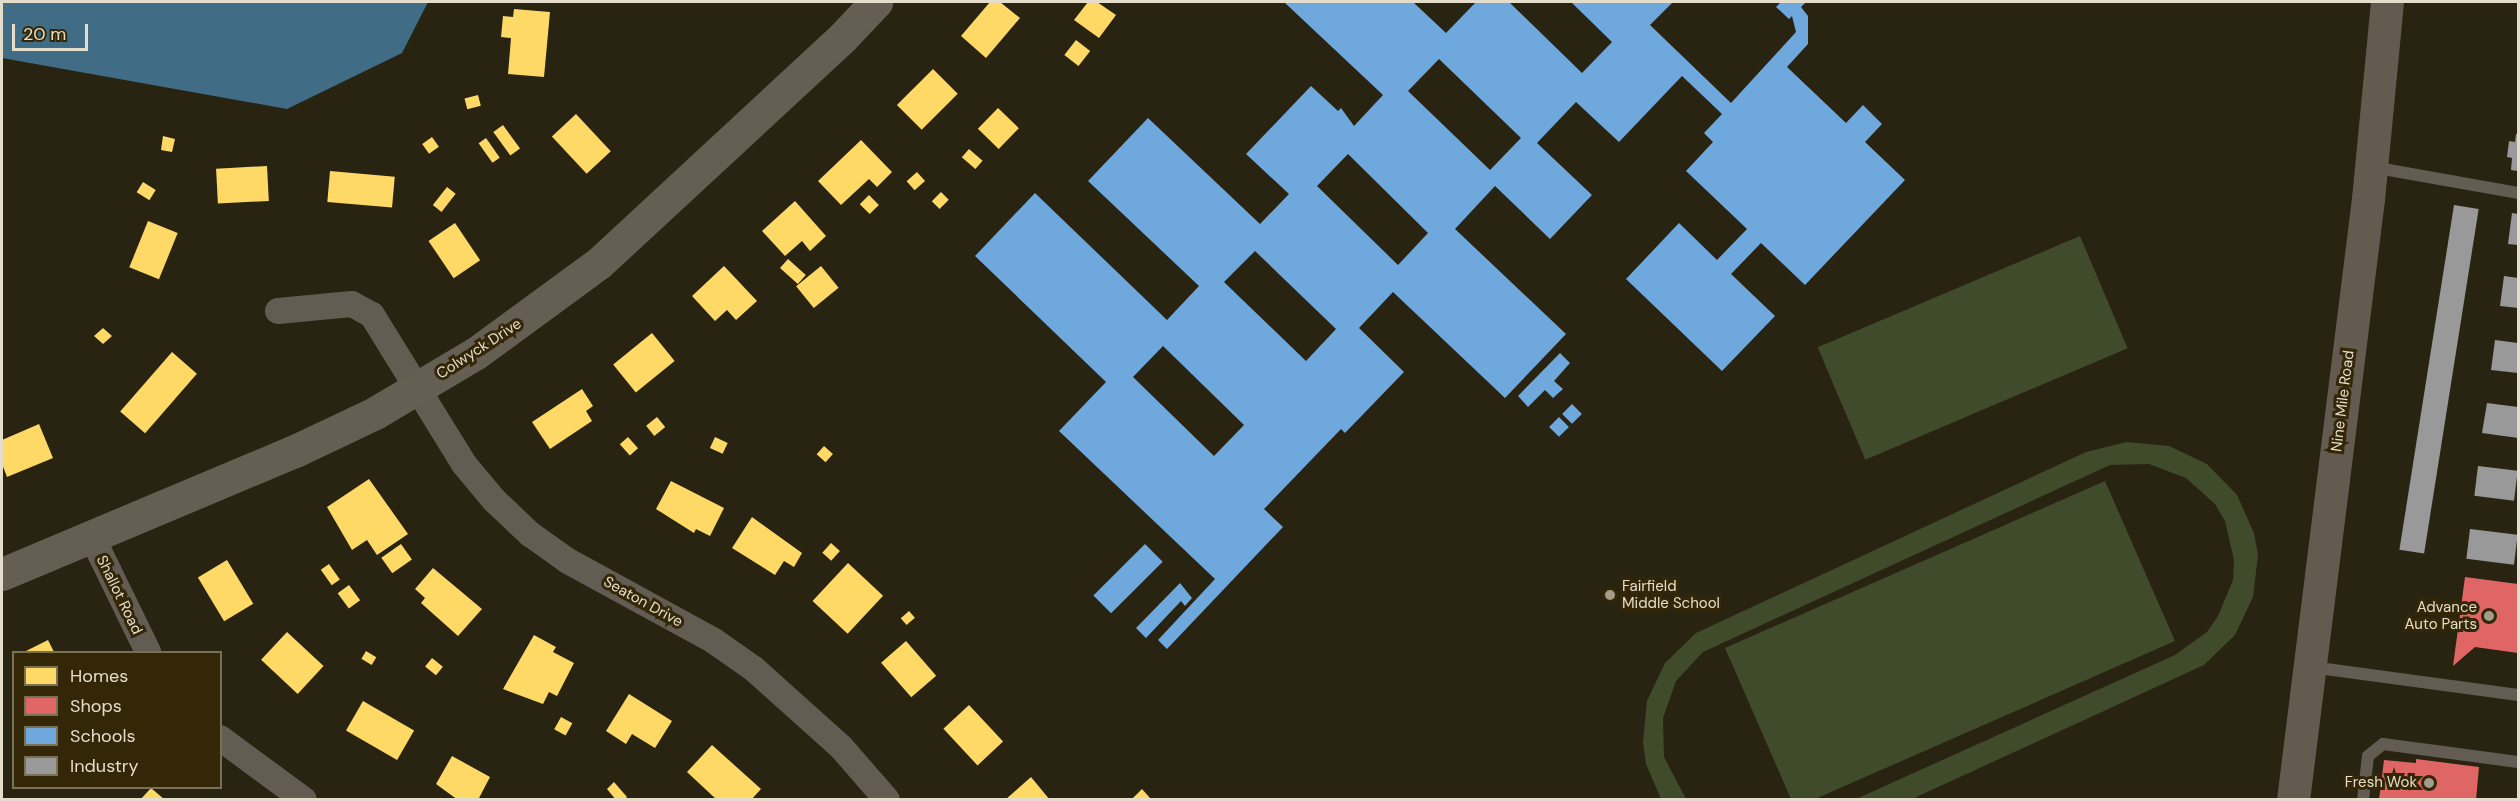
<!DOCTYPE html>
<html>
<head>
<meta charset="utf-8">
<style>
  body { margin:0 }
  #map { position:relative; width:2520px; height:801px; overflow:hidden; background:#292312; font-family:"DM Sans",sans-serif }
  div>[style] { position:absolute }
  .green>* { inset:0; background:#404b2b; transform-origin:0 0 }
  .water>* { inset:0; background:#406d85 }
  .homes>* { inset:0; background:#ffd966; transform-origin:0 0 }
  .shops>* { inset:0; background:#e06666 }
  .schools>* { inset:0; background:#6fa8dc; transform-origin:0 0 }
  .industry>* { inset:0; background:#999; transform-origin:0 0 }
  .lane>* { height:12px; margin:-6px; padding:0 6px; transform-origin:6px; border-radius:6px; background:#635c53 }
  .street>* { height:26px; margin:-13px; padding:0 13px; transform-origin:13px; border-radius:13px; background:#635c53 }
  .secondary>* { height:33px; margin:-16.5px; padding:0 16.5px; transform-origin:16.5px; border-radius:16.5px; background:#655e53 }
  .primary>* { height:33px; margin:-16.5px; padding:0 16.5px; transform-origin:16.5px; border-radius:16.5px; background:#645b50 }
  .dots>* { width:16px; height:16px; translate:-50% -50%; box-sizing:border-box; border:3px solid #332708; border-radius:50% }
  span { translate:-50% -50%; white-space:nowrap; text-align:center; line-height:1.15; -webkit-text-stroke:6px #332708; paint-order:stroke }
  .street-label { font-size:15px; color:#e4ddcb }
  .poi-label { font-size:15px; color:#e4ddcb }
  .left { translate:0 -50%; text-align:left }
  .right { translate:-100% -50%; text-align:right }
  .frame { position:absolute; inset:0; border:3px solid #e4ddcb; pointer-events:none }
  .legend { position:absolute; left:12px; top:651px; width:210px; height:138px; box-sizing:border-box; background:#332708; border:2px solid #7a7056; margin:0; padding:8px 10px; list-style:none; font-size:18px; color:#e4ddcb }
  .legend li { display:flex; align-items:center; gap:12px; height:30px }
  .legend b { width:30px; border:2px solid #7a7056 }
  .scale { position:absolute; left:12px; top:24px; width:76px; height:27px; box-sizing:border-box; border:3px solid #e4ddcb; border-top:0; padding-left:8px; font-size:18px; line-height:21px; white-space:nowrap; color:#e4ddcb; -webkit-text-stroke:4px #332708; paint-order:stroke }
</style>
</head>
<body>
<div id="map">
  <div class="green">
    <i style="left:2080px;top:236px;width:122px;height:285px;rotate:67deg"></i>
    <i style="clip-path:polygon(2127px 442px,2169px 446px,2207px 464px,2237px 495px,2254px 533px,2258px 555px,2253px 597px,2235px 635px,2204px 665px,1912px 799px,1856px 799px,2175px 655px,2207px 632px,2218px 616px,2233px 580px,2234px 560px,2225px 521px,2215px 504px,2186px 478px,2149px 464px,2110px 465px,1703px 652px,1676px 681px,1663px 718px,1664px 757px,1686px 799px,1661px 799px,1646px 764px,1643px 743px,1647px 701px,1665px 663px,1696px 633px,2086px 452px)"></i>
    <i style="clip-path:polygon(2105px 481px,2175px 641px,1815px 799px,1791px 799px,1725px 648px)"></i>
  </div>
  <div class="water">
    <i style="clip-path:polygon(2px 2px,428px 2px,402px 53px,287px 109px,2px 58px)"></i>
  </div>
  <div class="homes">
    <i style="clip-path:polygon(990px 2px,1000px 2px,1020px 18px,986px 58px,961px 36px)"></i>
    <i style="clip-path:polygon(1088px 2px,1097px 2px,1116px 15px,1099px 38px,1074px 20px)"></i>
    <i style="clip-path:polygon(514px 9px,550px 12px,544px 77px,508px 74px,511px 38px,501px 37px,503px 16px,513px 17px)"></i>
    <i style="left:1076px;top:40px;width:18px;height:19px;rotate:38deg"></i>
    <i style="left:933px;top:69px;width:35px;height:51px;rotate:45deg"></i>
    <i style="left:478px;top:95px;width:11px;height:14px;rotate:75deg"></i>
    <i style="left:998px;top:108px;width:29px;height:29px;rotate:44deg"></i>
    <i style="left:576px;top:114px;width:51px;height:33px;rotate:47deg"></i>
    <i style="left:503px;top:125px;width:29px;height:12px;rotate:54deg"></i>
    <i style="clip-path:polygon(163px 136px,175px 139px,172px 152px,161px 150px)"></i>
    <i style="left:432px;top:137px;width:12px;height:12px;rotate:55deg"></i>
    <i style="left:486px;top:138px;width:24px;height:9px;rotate:55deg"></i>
    <i style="clip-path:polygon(861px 140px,892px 172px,877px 187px,869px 179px,841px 205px,818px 181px)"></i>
    <i style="left:969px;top:149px;width:18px;height:11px;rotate:41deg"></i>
    <i style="left:267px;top:166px;width:35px;height:51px;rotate:87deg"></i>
    <i style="left:330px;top:171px;width:65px;height:31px;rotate:5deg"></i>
    <i style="left:917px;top:172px;width:12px;height:14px;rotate:48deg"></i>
    <i style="left:143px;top:182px;width:15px;height:12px;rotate:32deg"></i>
    <i style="left:447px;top:187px;width:11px;height:23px;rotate:38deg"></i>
    <i style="left:941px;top:192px;width:11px;height:13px;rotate:45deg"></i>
    <i style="left:869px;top:195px;width:14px;height:13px;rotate:45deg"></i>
    <i style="clip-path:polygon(795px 201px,826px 236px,810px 251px,802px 241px,785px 256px,762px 231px)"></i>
    <i style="left:148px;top:221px;width:32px;height:50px;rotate:22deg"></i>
    <i style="left:455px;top:223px;width:45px;height:32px;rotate:56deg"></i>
    <i style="left:788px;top:259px;width:24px;height:12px;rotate:42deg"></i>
    <i style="clip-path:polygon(724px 266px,757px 301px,736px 320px,727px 310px,715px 321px,692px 296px)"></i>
    <i style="left:821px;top:266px;width:28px;height:32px;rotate:51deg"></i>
    <i style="clip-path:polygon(103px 328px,112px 336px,103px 344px,94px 336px)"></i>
    <i style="left:652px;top:333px;width:36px;height:50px;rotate:51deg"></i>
    <i style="left:172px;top:352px;width:33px;height:79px;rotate:41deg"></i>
    <i style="clip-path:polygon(582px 389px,593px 406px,586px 411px,592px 421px,550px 449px,532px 422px)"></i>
    <i style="left:657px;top:417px;width:13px;height:14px;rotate:51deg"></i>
    <i style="clip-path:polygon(39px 424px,53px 458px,7px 477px,2px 464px,2px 440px)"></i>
    <i style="left:628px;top:437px;width:15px;height:11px;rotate:48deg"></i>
    <i style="left:715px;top:437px;width:14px;height:12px;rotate:25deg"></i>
    <i style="left:824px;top:446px;width:12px;height:11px;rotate:42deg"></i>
    <i style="clip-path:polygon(369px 479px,408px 534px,377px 555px,367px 540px,352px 550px,327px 507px)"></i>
    <i style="clip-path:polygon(671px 481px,724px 508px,710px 536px,696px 529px,694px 533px,656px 509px)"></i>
    <i style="clip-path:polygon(752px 517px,802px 553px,794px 567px,784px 561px,775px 575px,732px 548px)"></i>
    <i style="left:831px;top:543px;width:12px;height:13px;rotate:42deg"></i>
    <i style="left:401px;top:544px;width:19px;height:24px;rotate:55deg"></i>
    <i style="left:227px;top:560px;width:51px;height:34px;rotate:59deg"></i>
    <i style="left:848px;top:563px;width:48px;height:52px;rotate:43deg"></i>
    <i style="left:329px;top:564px;width:19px;height:10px;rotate:55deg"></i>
    <i style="clip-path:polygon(433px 568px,482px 609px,458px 636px,421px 603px,425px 598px,415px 589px)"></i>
    <i style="left:349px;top:585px;width:19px;height:14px;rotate:54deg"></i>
    <i style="left:909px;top:611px;width:9px;height:11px;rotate:49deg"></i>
    <i style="left:287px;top:632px;width:50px;height:38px;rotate:43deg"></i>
    <i style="clip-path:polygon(534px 635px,556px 647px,553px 652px,574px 663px,557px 696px,549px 692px,543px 704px,503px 689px)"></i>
    <i style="clip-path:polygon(48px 640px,54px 652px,24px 652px)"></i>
    <i style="left:906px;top:641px;width:46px;height:33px;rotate:49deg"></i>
    <i style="left:366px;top:651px;width:12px;height:9px;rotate:31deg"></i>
    <i style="left:432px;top:658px;width:14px;height:11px;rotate:39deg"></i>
    <i style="clip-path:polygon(629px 694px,672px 721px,655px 748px,632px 734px,626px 744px,606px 731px)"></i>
    <i style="left:363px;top:701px;width:59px;height:34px;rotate:30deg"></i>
    <i style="left:969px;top:705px;width:50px;height:35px;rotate:47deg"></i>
    <i style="left:561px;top:717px;width:13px;height:14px;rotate:29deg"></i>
    <i style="clip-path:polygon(712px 745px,761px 789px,751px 800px,717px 800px,687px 772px)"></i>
    <i style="clip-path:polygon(452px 756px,490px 777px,478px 800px,458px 800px,436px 784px)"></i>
    <i style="clip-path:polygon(1031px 777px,1050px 800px,1005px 800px)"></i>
    <i style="clip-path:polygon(614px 782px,627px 797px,624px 800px,616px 800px,607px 789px)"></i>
    <i style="clip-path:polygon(151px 788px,165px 800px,140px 800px)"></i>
    <i style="clip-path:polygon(1142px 789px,1150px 798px,1134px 800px,1133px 798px)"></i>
  </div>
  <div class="shops">
    <i style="clip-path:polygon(2465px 577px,2518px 584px,2518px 653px,2475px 647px,2453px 666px)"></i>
    <i style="clip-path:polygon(2416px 759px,2479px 767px,2476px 800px,2379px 800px,2384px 760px,2416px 763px)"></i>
  </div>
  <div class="schools">
    <i style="clip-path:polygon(evenodd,1284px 2px,1413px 2px,1446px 33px,1476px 2px,1509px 2px,1582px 73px,1612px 42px,1571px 2px,1673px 2px,1650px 25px,1731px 103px,1796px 32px,1792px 16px,1789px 19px,1776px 7px,1781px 2px,1806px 2px,1801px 7px,1808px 16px,1808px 44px,1787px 67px,1846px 123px,1863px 105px,1882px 124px,1865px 142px,1905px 180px,1805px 285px,1761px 243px,1731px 274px,1775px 316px,1722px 371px,1626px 279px,1679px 223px,1717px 260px,1747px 229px,1686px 171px,1713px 142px,1704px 133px,1722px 114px,1682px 76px,1619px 142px,1576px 102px,1537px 143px,1592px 195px,1550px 239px,1495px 186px,1455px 229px,1566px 334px,1505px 398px,1393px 292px,1359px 328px,1404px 372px,1345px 433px,1341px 429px,1264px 509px,1283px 527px,1167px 649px,1158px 640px,1215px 579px,1059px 431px,1106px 382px,975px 256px,1035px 193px,1167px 320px,1199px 286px,1088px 181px,1148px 118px,1260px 224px,1289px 194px,1246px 154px,1311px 86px,1338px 111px,1341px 108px,1354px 126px,1383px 95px,1284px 2px,1439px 59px,1521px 138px,1490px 170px,1408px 91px,1439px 59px,1284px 2px,1348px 154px,1428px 233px,1398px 265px,1317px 186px,1348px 154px,1284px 2px,1255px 251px,1336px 329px,1306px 361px,1224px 282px,1255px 251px,1284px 2px,1163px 346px,1244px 425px,1214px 456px,1133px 377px,1163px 346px)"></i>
    <i style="clip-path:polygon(1560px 353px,1570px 363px,1554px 381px,1563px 389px,1553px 398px,1545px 390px,1528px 407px,1518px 396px)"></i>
    <i style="left:1572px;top:404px;width:14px;height:14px;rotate:45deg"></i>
    <i style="left:1559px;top:417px;width:14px;height:14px;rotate:45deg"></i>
    <i style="left:1145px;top:544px;width:25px;height:73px;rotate:45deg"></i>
    <i style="clip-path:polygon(1180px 583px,1192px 598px,1185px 606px,1181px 601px,1146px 638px,1136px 628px)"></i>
  </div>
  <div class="industry">
    <i style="clip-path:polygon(2516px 134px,2518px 134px,2518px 171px,2511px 170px,2512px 158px,2507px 157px,2509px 141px,2515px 142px)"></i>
    <i style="left:2454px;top:205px;width:25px;height:349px;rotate:9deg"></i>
    <i style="clip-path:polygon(2512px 213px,2518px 214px,2518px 245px,2508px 244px)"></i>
    <i style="clip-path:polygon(2504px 276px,2518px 278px,2518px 308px,2500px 306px)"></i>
    <i style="clip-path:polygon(2495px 340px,2518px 343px,2518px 373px,2491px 370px)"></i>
    <i style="clip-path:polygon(2487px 403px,2518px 407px,2518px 438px,2482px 433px)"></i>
    <i style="left:2478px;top:466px;width:40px;height:30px;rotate:7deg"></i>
    <i style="left:2470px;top:529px;width:48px;height:30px;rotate:7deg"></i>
  </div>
  <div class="lane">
    <i style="left:2372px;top:167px;width:148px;rotate:10.1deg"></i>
    <i style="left:2311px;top:667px;width:209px;rotate:7.7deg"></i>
    <i style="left:2363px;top:800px;width:44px;rotate:-83.5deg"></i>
    <i style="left:2368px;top:756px;width:19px;rotate:-39deg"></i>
    <i style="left:2383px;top:744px;width:136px;rotate:7.6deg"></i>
  </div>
  <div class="street">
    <i style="left:278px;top:311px;width:74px;rotate:-5.4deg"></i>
    <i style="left:352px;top:304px;width:23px;rotate:29deg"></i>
    <i style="left:372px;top:315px;width:175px;rotate:58.3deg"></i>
    <i style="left:464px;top:464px;width:47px;rotate:50.2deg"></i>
    <i style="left:494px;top:500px;width:50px;rotate:43.4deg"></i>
    <i style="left:530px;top:534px;width:47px;rotate:35.4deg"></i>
    <i style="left:568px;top:561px;width:166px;rotate:28.7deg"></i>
    <i style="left:714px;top:641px;width:49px;rotate:35deg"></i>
    <i style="left:754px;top:669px;width:117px;rotate:41.9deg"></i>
    <i style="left:841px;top:747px;width:70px;rotate:49deg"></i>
    <i style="left:92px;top:537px;width:128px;rotate:64deg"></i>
    <i style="left:220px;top:738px;width:104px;rotate:36.4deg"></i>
  </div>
  <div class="secondary">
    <i style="left:2px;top:574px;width:318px;rotate:-22.8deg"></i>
    <i style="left:295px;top:451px;width:89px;rotate:-25.4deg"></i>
    <i style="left:375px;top:413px;width:117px;rotate:-30.7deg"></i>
    <i style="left:476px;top:353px;width:152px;rotate:-36.2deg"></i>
    <i style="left:599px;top:263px;width:331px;rotate:-42.8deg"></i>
    <i style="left:842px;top:38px;width:50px;rotate:-46.6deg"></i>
  </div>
  <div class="primary">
    <i style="left:2293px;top:800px;width:606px;rotate:-82.89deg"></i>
    <i style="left:2368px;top:199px;width:198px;rotate:-84.5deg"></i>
  </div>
  <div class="dots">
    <i style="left:1610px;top:595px;background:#a39c8a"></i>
    <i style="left:2489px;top:616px;background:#a39c8a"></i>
    <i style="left:2429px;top:783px;background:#a39c8a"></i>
  </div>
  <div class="street-label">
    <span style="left:479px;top:349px;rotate:-33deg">Colwyck Drive</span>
    <span style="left:2343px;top:401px;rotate:-83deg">Nine Mile Road</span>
    <span style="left:119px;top:595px;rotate:64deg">Shallot Road</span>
    <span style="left:643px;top:602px;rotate:29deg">Seaton Drive</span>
  </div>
  <div class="poi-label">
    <span class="left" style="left:1622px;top:595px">Fairfield<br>Middle School</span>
    <span class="right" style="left:2477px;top:616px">Advance<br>Auto Parts</span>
    <span class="right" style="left:2417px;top:783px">Fresh Wok</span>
  </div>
  <div class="frame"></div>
  <ul class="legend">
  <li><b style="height:16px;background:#ffd966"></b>Homes</li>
  <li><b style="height:16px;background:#e06666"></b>Shops</li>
  <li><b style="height:16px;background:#6fa8dc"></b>Schools</li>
  <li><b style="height:16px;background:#999"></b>Industry</li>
  </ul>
  <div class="scale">20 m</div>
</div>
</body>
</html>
